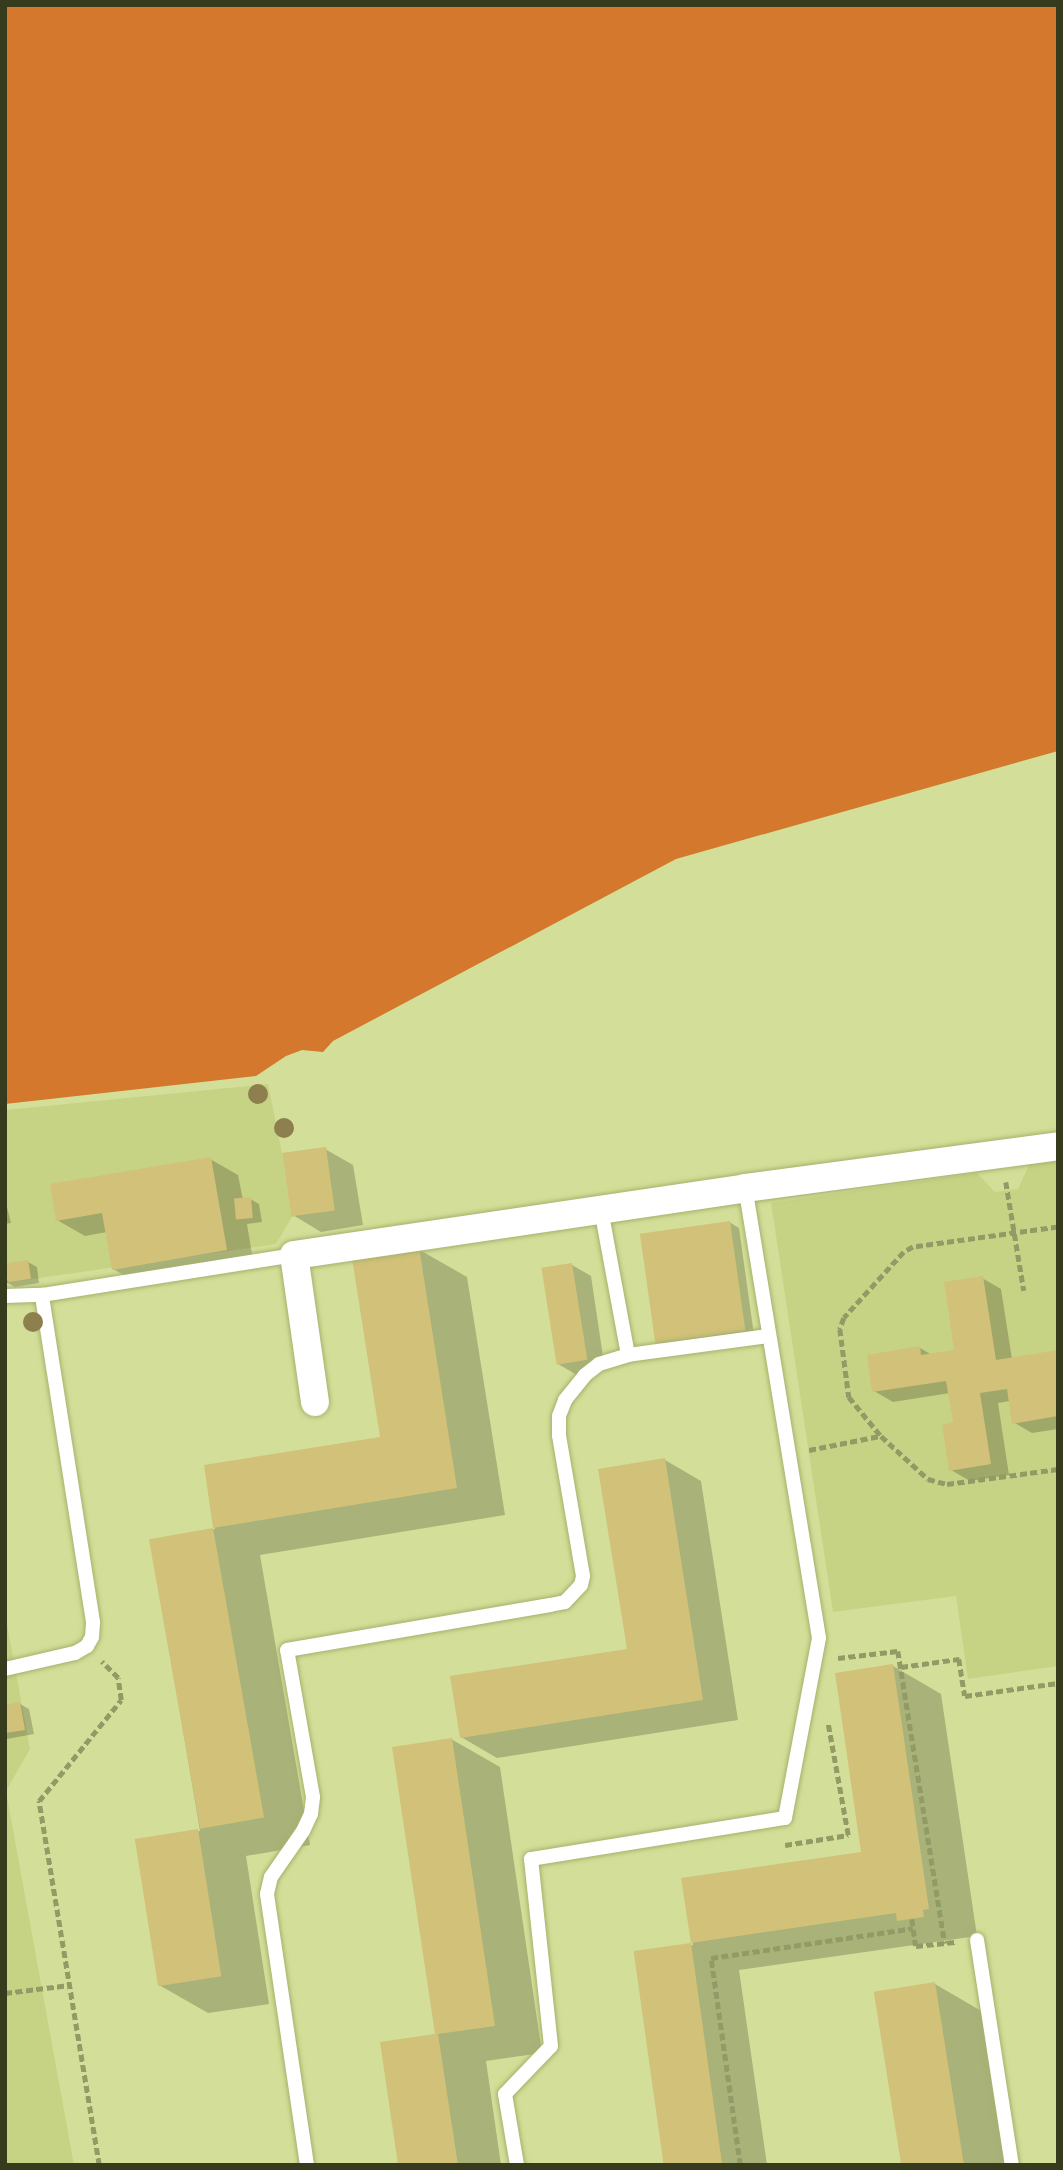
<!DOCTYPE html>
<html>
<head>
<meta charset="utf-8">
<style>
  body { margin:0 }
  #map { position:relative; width:1063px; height:2170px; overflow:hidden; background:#d3df98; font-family:"PT Sans",sans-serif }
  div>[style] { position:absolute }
  .built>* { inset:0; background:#c7d384 }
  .forest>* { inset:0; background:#d3782c }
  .shadow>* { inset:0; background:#0003 }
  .building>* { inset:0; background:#d2c179; transform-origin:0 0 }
  .path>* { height:4.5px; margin-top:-2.25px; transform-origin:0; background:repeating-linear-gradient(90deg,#929a65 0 7px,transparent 0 10.5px) }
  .roads { filter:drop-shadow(0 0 2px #a6b16c) drop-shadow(0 0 2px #a6b16c) }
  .service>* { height:14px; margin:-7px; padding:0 7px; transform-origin:7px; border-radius:7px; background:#fff }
  .minor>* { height:28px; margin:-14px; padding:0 14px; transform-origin:14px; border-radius:14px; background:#fff }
  .trees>* { width:20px; height:20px; margin:-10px; border-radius:50%; background:#8e7f4f }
  span { translate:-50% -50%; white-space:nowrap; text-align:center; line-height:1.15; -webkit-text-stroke:7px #e0eca4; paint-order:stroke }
  .frame { position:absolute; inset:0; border:7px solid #373b1e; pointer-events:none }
</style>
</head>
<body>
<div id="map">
  <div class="built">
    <i style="clip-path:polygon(268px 1084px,282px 1153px,326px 1147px,335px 1210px,292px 1217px,276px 1244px,5px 1283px,5px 1110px)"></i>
    <i style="clip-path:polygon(1058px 1161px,1058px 1666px,968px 1679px,956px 1596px,833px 1612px,771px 1203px,977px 1173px,995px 1192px,1018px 1189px,1029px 1165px)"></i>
    <i style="clip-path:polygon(5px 1613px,30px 1749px,6px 1791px,74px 2165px,5px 2165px)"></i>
  </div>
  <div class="forest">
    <i style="clip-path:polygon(5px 5px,1058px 5px,1058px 751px,676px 859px,333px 1041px,323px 1052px,302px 1050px,286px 1056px,256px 1076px,5px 1104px)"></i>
  </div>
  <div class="shadow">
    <i style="clip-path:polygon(325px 1149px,353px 1165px,363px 1225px,321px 1232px,293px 1215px)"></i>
    <i style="clip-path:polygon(210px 1159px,238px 1175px,243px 1200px,250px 1199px,259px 1204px,262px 1222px,247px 1224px,254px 1266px,141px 1285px,113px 1269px,107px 1232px,85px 1236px,57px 1220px)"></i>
    <i style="clip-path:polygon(5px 1199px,11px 1223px,5px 1224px)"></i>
    <i style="clip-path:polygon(729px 1222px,739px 1228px,754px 1335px,666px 1347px,657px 1342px)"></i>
    <i style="clip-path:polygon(418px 1249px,467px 1277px,505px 1515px,260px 1555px,310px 1845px,246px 1856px,269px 2004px,208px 2013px,159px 1985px,137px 1840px,200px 1831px,151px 1540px,215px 1529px,206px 1466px,382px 1438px)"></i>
    <i style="clip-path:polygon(28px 1262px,37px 1267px,39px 1283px,15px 1287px,6px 1282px)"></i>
    <i style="clip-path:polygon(572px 1265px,591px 1276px,605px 1370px,577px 1375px,558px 1364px)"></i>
    <i style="clip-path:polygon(982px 1278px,1001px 1289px,1012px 1359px,1058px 1352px,1058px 1429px,1032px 1433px,1013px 1422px,1010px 1401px,998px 1403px,1009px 1475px,970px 1481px,951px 1470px,955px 1424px,950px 1393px,893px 1402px,874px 1391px,920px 1348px,932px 1355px,956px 1351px)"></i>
    <i style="clip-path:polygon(665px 1460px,701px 1481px,738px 1720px,497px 1758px,461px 1737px,629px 1650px)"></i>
    <i style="clip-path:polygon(893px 1666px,941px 1694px,977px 1936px,739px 1970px,767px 2165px,667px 2165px,636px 1953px,693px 1945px,683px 1880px,863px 1853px)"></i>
    <i style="clip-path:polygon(20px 1704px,29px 1709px,34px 1734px,7px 1739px,5px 1706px)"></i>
    <i style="clip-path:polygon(451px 1739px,500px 1767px,542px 2053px,486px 2061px,501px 2165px,400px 2165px,437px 2035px)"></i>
    <i style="clip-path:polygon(935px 1984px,983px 2012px,1006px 2165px,901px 2165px)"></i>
  </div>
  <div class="building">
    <i style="left:326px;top:1147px;width:64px;height:44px;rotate:82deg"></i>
    <i style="clip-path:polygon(211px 1157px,227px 1250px,112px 1270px,102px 1213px,56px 1221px,50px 1184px)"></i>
    <i style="left:251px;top:1197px;width:21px;height:17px;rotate:85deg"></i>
    <i style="left:730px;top:1221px;width:111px;height:91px;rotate:82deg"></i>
    <i style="clip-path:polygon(419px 1247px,457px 1488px,213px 1528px,204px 1465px,380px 1437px,352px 1258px)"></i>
    <i style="left:28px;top:1260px;width:19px;height:23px;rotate:81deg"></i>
    <i style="left:572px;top:1263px;width:98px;height:31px;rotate:81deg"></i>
    <i style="clip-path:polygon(983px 1276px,996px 1360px,1058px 1350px,1058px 1416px,1012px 1424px,1007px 1389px,980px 1393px,991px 1464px,949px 1471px,942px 1425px,953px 1422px,946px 1381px,872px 1392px,867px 1355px,920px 1346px,921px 1355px,954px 1350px,944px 1282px)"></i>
    <i style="clip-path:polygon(665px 1458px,703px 1700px,460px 1738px,450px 1676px,627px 1649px,598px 1469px)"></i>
    <i style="left:213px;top:1528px;width:294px;height:65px;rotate:80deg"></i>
    <i style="clip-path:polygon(893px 1664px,929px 1909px,923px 1910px,924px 1917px,897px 1921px,896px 1913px,691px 1943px,681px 1878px,861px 1852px,835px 1673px)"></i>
    <i style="clip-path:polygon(20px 1702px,25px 1730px,5px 1733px,5px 1705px)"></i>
    <i style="clip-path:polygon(452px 1738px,495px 2026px,438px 2034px,458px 2165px,398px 2165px,380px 2042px,435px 2034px,392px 1747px)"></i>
    <i style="left:198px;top:1829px;width:149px;height:64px;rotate:81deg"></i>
    <i style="left:691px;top:1943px;width:224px;height:58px;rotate:82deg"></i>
    <i style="left:935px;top:1982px;width:185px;height:62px;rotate:81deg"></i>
  </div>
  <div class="path">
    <i style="left:1006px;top:1182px;width:110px;rotate:80.6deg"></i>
    <i style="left:1058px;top:1227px;width:146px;rotate:172.1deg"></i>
    <i style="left:913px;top:1247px;width:10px;rotate:151deg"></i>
    <i style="left:904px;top:1252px;width:89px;rotate:132.3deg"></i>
    <i style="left:844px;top:1318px;width:12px;rotate:110deg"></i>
    <i style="left:840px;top:1329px;width:69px;rotate:82.5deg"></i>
    <i style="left:849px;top:1397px;width:50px;rotate:50.6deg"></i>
    <i style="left:881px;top:1436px;width:64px;rotate:42.5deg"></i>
    <i style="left:928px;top:1479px;width:20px;rotate:15deg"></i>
    <i style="left:947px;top:1484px;width:112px;rotate:-7.7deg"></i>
    <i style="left:809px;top:1450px;width:72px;rotate:-11.2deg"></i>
    <i style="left:838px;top:1658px;width:60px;rotate:-6.7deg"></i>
    <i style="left:898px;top:1651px;width:296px;rotate:80.9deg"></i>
    <i style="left:901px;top:1667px;width:59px;rotate:-7.9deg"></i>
    <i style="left:959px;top:1659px;width:37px;rotate:81deg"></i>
    <i style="left:965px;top:1696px;width:94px;rotate:-8deg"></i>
    <i style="left:785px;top:1845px;width:64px;rotate:-9deg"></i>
    <i style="left:848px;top:1835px;width:113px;rotate:-100.2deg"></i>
    <i style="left:912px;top:1919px;width:27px;rotate:82deg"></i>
    <i style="left:916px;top:1946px;width:39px;rotate:-6deg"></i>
    <i style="left:5px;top:1993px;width:65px;rotate:-7deg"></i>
    <i style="left:99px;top:2165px;width:369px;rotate:-99.4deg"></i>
    <i style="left:39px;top:1801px;width:130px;rotate:-50.9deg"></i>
    <i style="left:121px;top:1700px;width:22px;rotate:-98deg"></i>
    <i style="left:118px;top:1678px;width:23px;rotate:-135deg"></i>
    <i style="left:740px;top:2165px;width:209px;rotate:-98deg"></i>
    <i style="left:711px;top:1958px;width:204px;rotate:-8.4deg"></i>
  </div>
  <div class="roads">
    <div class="service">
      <i style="left:5px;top:1296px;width:37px;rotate:-2deg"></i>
      <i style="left:628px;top:1355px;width:142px;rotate:-7.7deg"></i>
      <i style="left:5px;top:1669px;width:72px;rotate:-12.9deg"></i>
      <i style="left:75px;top:1653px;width:14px;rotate:-30deg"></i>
      <i style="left:87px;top:1646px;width:10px;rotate:-61deg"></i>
      <i style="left:92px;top:1637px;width:15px;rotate:-86deg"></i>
      <i style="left:93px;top:1622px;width:331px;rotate:-98.9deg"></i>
      <i style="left:42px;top:1295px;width:255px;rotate:-9deg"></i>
      <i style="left:977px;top:1940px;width:228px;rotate:81.2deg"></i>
      <i style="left:307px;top:2165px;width:274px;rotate:-98.4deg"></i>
      <i style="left:267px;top:1894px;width:17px;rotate:-77deg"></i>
      <i style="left:271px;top:1877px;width:56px;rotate:-55.2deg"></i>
      <i style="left:303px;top:1831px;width:19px;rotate:-65deg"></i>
      <i style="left:311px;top:1814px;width:17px;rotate:-83deg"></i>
      <i style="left:313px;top:1797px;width:149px;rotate:-100deg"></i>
      <i style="left:287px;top:1650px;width:267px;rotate:-9.7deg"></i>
      <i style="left:550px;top:1605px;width:15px;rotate:-11deg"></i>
      <i style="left:565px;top:1602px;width:23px;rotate:-47deg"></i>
      <i style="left:581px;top:1585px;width:9px;rotate:-77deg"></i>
      <i style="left:583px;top:1576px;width:143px;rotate:-99.7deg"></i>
      <i style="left:559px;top:1435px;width:19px;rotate:-90deg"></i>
      <i style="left:559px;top:1416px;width:17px;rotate:-69deg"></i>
      <i style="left:565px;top:1400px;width:32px;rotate:-51deg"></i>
      <i style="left:585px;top:1375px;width:18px;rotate:-38deg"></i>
      <i style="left:599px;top:1364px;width:30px;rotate:-17deg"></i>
      <i style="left:628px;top:1355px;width:148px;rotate:-100.5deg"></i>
      <i style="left:517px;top:2165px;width:72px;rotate:-99.6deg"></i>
      <i style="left:505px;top:2094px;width:66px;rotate:-46.2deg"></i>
      <i style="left:551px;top:2046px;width:188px;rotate:-96.1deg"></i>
      <i style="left:531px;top:1859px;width:257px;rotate:-9.2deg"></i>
      <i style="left:785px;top:1818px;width:183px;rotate:-79.3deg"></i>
      <i style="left:819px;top:1638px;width:456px;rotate:-99.3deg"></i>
    </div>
    <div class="minor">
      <i style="left:315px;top:1402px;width:148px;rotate:-98.1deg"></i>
      <i style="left:294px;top:1255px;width:456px;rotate:-8.4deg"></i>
      <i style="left:745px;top:1188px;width:316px;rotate:-7.6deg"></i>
    </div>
  </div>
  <div class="trees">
    <i style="left:258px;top:1094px"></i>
    <i style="left:284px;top:1128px"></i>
    <i style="left:33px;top:1322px"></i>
  </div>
  <div class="frame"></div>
</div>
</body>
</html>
